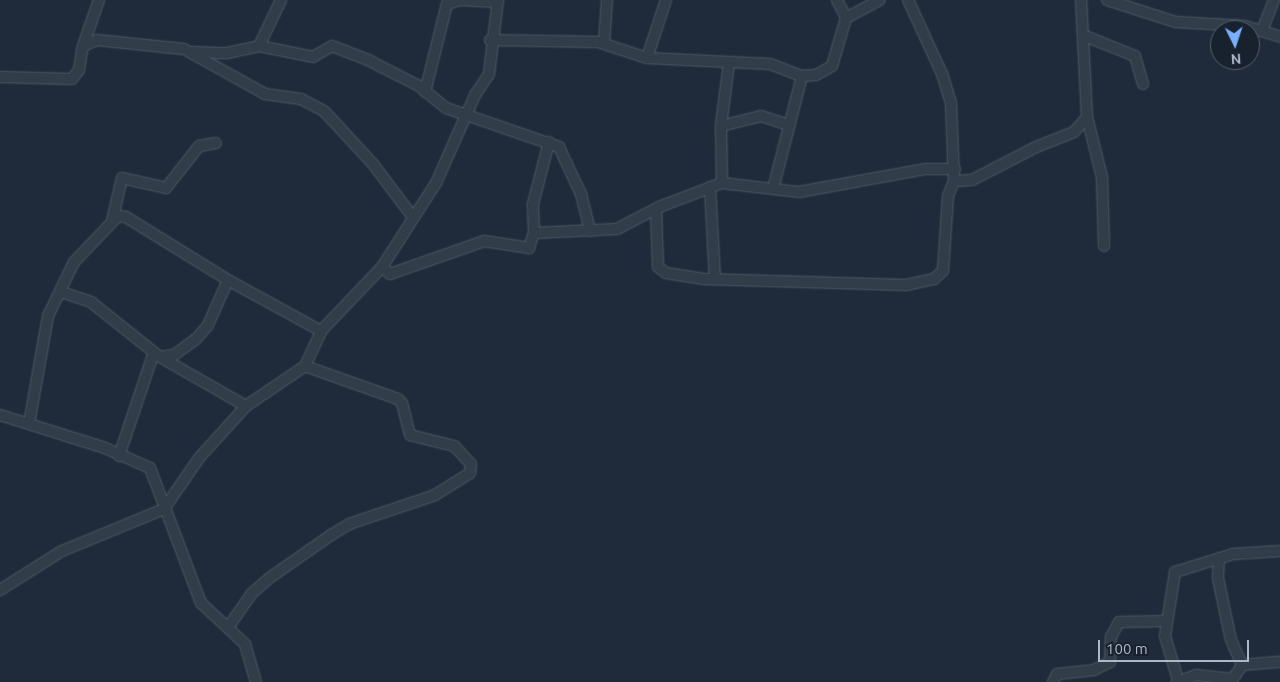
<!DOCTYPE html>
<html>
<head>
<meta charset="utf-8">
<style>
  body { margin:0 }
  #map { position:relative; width:1280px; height:682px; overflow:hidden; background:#1f2b3a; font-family:Ubuntu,sans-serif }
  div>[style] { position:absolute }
  .roads { filter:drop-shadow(0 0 1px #505a68) drop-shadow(0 0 1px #505a68) }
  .street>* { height:10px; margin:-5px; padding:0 5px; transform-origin:5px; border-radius:5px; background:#323d4a }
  span { translate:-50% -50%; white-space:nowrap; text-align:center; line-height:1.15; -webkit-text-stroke:4.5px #18222e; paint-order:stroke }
  .north { position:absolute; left:1210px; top:20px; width:50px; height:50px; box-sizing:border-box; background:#18222e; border:1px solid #545e6b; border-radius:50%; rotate:176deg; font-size:14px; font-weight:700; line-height:20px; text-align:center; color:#adb7c7 }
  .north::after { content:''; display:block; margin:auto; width:18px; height:22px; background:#79b1ff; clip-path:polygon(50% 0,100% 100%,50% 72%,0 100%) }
  .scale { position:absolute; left:1098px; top:640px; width:151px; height:22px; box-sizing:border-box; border:2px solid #adb7c7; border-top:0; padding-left:6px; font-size:15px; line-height:18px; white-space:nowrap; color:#adb7c7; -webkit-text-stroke:4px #18222e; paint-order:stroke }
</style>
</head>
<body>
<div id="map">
  <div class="roads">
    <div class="street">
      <i style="left:837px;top:0;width:20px;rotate:63deg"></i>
      <i style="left:1107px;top:0;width:72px;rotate:17.7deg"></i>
      <i style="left:1176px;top:22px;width:69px;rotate:3.3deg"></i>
      <i style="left:1245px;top:26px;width:37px;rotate:17deg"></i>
      <i style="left:1262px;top:31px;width:33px;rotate:-69deg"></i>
      <i style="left:1085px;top:36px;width:54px;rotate:21.8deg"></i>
      <i style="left:1135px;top:56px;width:29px;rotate:74deg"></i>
      <i style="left:490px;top:40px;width:108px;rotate:1.1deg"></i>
      <i style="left:598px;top:42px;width:52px;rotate:18.1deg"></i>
      <i style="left:647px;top:58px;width:123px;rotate:2.8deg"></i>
      <i style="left:770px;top:64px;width:34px;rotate:21deg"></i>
      <i style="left:802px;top:76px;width:14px;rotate:-4deg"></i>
      <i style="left:816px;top:75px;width:18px;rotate:-29deg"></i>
      <i style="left:832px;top:66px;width:50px;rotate:-73.7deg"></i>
      <i style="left:846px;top:18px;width:38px;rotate:-28deg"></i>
      <i style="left:604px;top:43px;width:43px;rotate:-86deg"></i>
      <i style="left:83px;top:46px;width:49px;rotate:-70.8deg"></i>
      <i style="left:259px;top:46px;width:51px;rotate:-64.4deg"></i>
      <i style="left:191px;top:52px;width:36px;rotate:2deg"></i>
      <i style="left:227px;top:53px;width:33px;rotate:-12deg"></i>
      <i style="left:259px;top:46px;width:55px;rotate:11.5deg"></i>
      <i style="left:313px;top:57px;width:22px;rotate:-30deg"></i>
      <i style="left:332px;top:46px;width:39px;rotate:21deg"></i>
      <i style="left:368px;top:60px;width:57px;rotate:27deg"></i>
      <i style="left:419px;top:86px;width:35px;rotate:39deg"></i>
      <i style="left:446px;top:108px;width:120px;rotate:19deg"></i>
      <i style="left:559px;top:147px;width:52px;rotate:64.9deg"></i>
      <i style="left:581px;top:194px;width:38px;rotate:76deg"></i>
      <i style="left:647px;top:58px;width:61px;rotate:-71.9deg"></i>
      <i style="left:0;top:77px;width:72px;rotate:1.6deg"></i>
      <i style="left:72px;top:79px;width:11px;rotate:-52deg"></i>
      <i style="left:79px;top:70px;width:24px;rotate:-81deg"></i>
      <i style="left:83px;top:46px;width:15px;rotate:-23deg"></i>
      <i style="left:97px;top:40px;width:87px;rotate:5.9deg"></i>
      <i style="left:184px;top:49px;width:93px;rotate:29.1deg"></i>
      <i style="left:265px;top:94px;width:36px;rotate:8deg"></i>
      <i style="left:301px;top:99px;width:27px;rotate:28deg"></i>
      <i style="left:325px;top:112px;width:71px;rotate:47.3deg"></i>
      <i style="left:373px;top:164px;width:66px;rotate:53deg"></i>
      <i style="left:425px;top:92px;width:91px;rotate:-76deg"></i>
      <i style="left:447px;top:4px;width:14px;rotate:-17deg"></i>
      <i style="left:460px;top:0;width:37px;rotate:3deg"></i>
      <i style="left:1087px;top:117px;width:62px;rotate:76deg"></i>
      <i style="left:1102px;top:177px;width:69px;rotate:88.3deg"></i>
      <i style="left:721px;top:126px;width:41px;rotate:-14deg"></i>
      <i style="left:761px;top:116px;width:29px;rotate:18deg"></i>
      <i style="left:954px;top:181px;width:18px;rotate:-3deg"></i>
      <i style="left:972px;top:180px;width:72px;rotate:-27.3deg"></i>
      <i style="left:1036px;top:147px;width:41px;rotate:-21.5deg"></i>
      <i style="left:1074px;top:132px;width:20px;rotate:-49deg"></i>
      <i style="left:1087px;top:117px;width:117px;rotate:-92.9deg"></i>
      <i style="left:722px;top:183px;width:57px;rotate:-91deg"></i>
      <i style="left:721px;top:126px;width:64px;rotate:-82.8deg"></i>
      <i style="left:710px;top:187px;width:92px;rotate:86.9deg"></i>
      <i style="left:773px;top:189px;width:117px;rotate:-75.6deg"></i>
      <i style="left:656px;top:209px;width:58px;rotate:88deg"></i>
      <i style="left:658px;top:267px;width:10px;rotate:37deg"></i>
      <i style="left:666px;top:273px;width:37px;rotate:9deg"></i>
      <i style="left:703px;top:279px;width:203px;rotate:1.7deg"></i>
      <i style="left:906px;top:285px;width:29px;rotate:-12deg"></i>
      <i style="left:934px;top:279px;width:12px;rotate:-42deg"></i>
      <i style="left:943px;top:271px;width:75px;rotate:-86.2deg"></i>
      <i style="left:948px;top:196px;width:16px;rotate:-68deg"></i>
      <i style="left:954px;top:181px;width:78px;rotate:-92.2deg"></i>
      <i style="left:951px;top:103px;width:28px;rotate:-107deg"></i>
      <i style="left:943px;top:76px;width:84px;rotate:-114.7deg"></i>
      <i style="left:112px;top:221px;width:44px;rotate:-76.9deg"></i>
      <i style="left:122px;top:178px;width:45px;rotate:12.8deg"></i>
      <i style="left:166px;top:188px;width:53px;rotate:-51.8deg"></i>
      <i style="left:199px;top:146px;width:17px;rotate:-10deg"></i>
      <i style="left:534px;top:233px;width:83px;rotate:-2.8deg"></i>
      <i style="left:617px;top:229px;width:47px;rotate:-27.6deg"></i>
      <i style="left:659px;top:207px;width:67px;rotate:-20.9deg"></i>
      <i style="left:722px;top:183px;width:78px;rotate:6.7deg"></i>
      <i style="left:799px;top:192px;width:129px;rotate:-10.3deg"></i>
      <i style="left:926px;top:169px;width:29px"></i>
      <i style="left:382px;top:267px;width:11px;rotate:41deg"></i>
      <i style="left:390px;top:274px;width:100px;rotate:-19.3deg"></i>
      <i style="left:484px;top:241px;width:46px;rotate:8.8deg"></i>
      <i style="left:529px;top:248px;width:16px;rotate:-72deg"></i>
      <i style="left:534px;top:233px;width:29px;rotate:-92deg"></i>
      <i style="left:533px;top:204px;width:64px;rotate:-75.5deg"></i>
      <i style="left:61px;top:292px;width:32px;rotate:18deg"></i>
      <i style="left:91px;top:302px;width:88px;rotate:38.6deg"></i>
      <i style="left:160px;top:357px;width:14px;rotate:-8deg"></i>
      <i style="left:174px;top:355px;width:27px;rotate:-36deg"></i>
      <i style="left:196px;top:339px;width:18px;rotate:-49deg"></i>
      <i style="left:208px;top:325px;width:49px;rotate:-66deg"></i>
      <i style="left:160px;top:357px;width:99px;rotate:29.7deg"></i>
      <i style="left:0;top:415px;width:110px;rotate:17.4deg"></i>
      <i style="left:105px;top:448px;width:49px;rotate:24deg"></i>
      <i style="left:150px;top:468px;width:144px;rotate:69.3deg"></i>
      <i style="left:201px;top:603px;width:60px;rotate:43deg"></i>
      <i style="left:245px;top:644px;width:40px;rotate:74deg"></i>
      <i style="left:29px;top:424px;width:110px;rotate:-80deg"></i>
      <i style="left:48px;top:316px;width:60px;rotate:-64.3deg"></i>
      <i style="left:74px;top:262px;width:64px;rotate:-46.3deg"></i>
      <i style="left:118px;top:216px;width:8px;rotate:7deg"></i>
      <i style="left:126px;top:217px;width:120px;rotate:31.7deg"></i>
      <i style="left:228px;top:280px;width:106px;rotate:28.7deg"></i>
      <i style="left:119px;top:456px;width:107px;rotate:-71.4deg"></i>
      <i style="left:1219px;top:558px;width:20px;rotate:93deg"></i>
      <i style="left:1218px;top:578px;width:63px;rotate:78.2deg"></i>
      <i style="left:1231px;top:640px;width:27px;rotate:66deg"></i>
      <i style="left:0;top:590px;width:73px;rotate:-32.2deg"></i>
      <i style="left:62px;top:551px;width:110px;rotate:-22.4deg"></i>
      <i style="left:164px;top:509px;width:62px;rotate:-55.5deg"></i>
      <i style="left:199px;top:458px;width:70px;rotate:-47.9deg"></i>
      <i style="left:246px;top:406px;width:71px;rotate:-34.1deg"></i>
      <i style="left:305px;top:366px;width:38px;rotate:-65deg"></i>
      <i style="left:321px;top:331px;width:88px;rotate:-46.4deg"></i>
      <i style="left:382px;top:267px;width:100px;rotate:-57.3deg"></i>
      <i style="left:436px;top:183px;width:96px;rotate:-66.1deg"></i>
      <i style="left:475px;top:95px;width:25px;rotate:-56deg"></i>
      <i style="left:489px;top:74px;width:75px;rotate:-83.1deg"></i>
      <i style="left:229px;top:626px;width:39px;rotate:-55deg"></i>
      <i style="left:251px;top:594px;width:23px;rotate:-41deg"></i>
      <i style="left:268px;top:579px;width:77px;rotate:-34.9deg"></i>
      <i style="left:331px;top:535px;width:21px;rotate:-31deg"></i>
      <i style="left:349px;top:524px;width:91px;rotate:-18.6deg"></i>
      <i style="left:435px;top:495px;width:41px;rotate:-32.2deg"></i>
      <i style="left:470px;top:473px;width:9px;rotate:-84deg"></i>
      <i style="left:471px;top:464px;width:25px;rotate:-133deg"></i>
      <i style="left:454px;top:446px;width:45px;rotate:-166deg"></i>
      <i style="left:410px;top:435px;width:33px;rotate:-104deg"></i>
      <i style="left:402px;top:403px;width:6px;rotate:-135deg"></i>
      <i style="left:398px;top:399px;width:99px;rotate:-160.5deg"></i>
      <i style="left:1178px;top:680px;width:46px;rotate:-106.5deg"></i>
      <i style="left:1165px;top:636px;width:65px;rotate:-81.1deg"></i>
      <i style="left:1175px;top:572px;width:61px;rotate:-17.2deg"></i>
      <i style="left:1233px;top:554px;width:47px;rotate:-3.7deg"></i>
      <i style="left:1053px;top:682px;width:9px;rotate:-63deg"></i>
      <i style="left:1057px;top:674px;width:37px;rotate:-6deg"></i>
      <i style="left:1094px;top:670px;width:18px;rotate:-27deg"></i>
      <i style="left:1110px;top:662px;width:25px;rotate:-88deg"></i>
      <i style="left:1111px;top:637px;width:17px;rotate:-62deg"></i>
      <i style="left:1119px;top:622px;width:48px;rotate:-1.2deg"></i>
      <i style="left:1177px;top:682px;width:20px;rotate:-20deg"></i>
      <i style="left:1196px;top:675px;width:37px;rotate:6deg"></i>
      <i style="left:1233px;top:679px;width:17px;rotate:-57deg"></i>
      <i style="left:1242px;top:665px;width:38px;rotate:-5deg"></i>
    </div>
  </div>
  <div class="north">N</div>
  <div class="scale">100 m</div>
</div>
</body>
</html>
